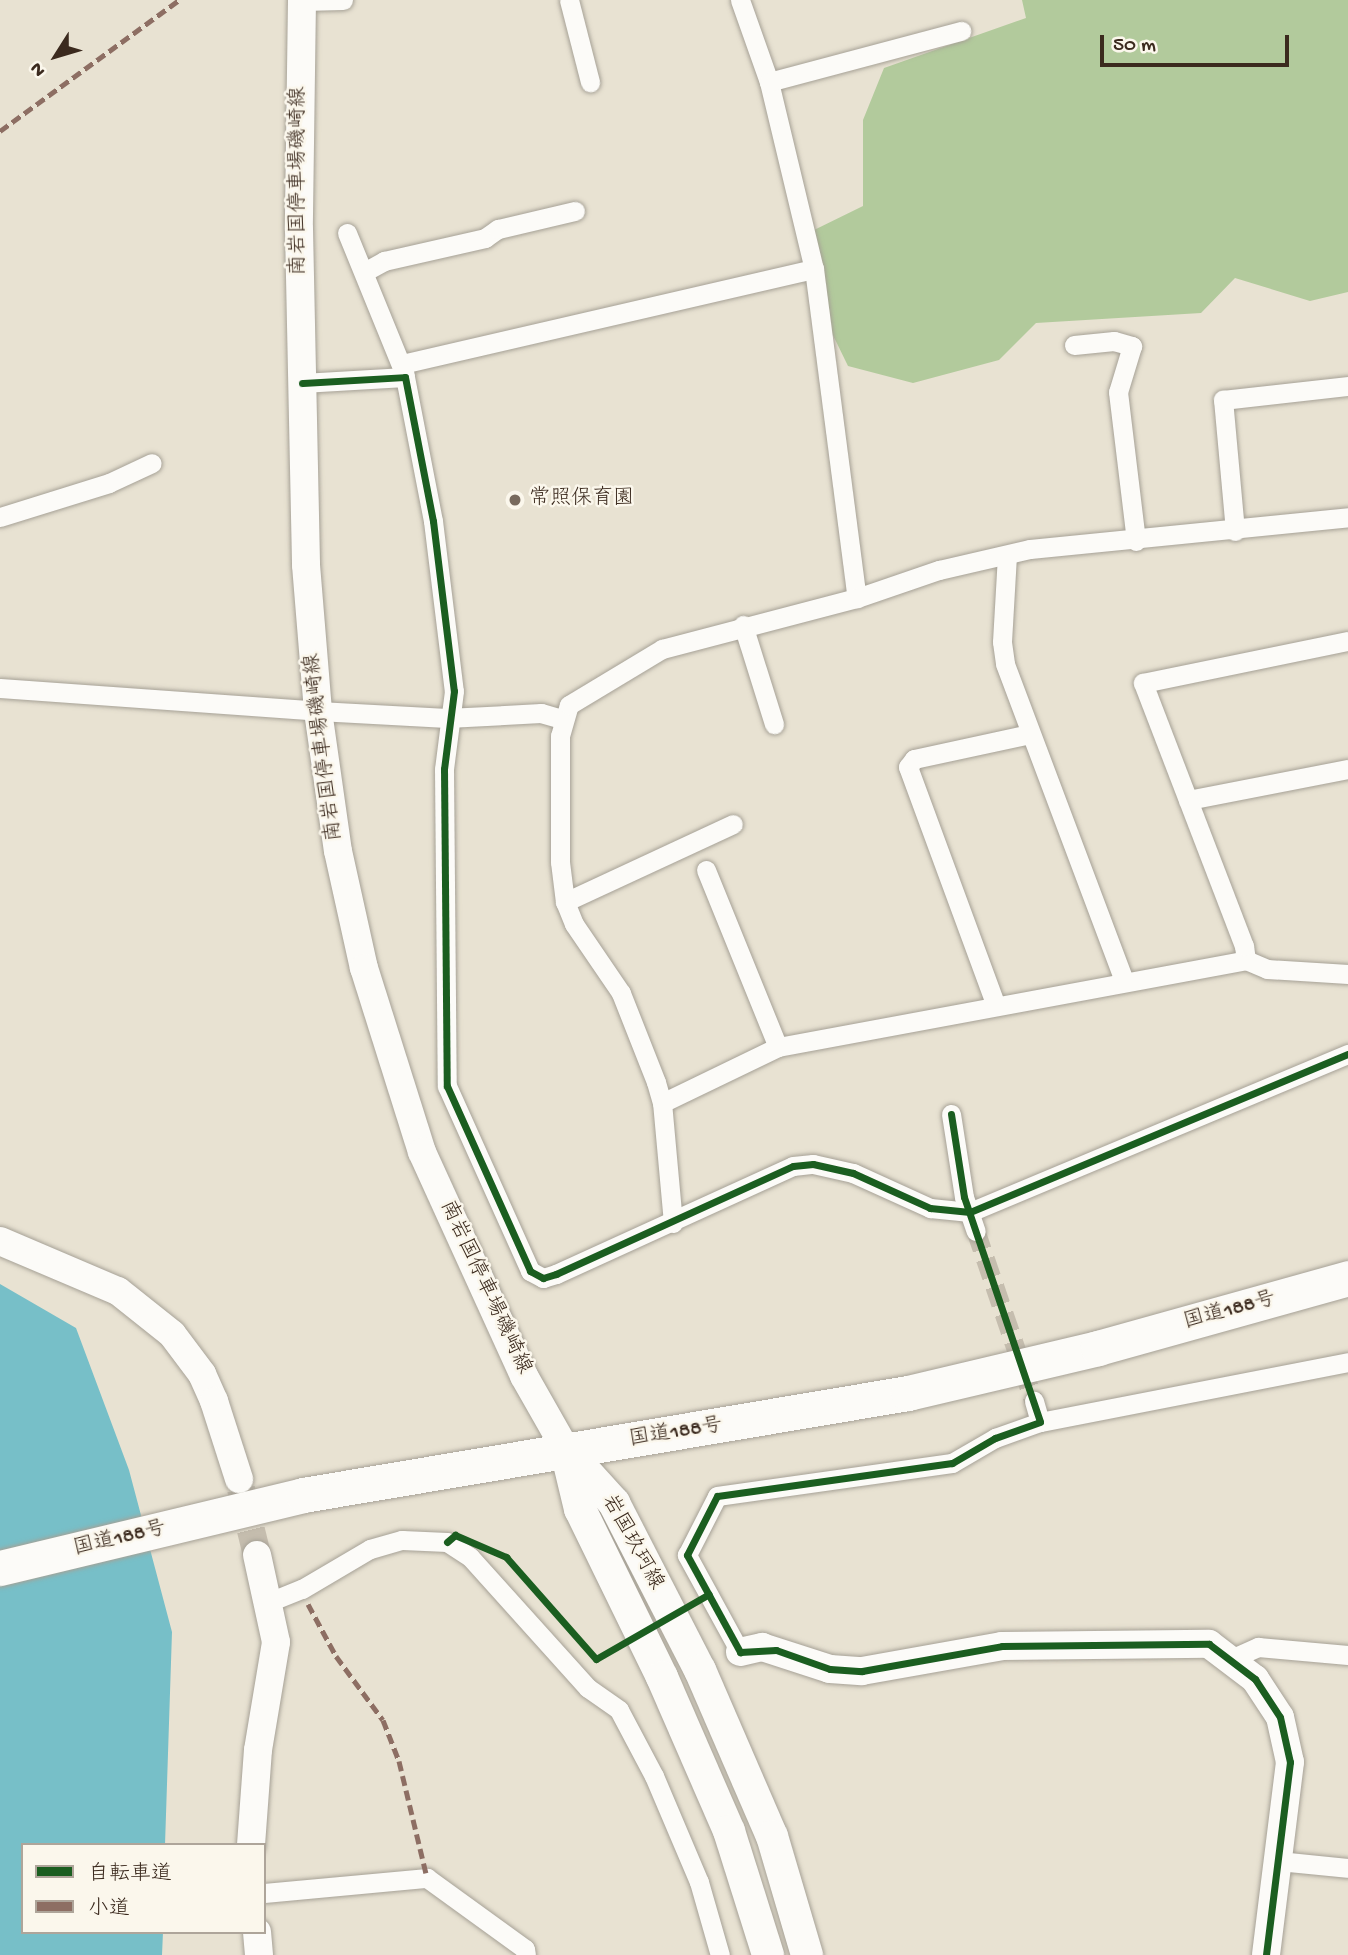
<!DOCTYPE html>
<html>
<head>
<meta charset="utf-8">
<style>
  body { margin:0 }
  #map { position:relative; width:1348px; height:1955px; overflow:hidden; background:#e8e2d2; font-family:"Gochi Hand","Klee One",sans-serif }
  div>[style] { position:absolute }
  .forest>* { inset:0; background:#b2ca9c }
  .water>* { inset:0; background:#77bfc8 }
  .street-tunnel>* { height:19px; margin-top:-9.5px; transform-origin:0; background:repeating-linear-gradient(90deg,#c5bdae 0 19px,transparent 0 29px) }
  .secondary-tunnel>* { height:28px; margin-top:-14px; transform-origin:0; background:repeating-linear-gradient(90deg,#c5bdae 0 28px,transparent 0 42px) }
  .roads { filter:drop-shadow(0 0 2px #a6a196) drop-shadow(0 0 2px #a6a196) }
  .street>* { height:19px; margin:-9.5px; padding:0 9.5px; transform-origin:9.5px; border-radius:9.5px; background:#fcfbf8 }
  .secondary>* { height:28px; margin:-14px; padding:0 14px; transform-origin:14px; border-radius:14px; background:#fcfbf8 }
  .primary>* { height:32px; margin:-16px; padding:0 16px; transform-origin:16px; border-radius:16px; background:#fcfbf8 }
  .highway>* { height:35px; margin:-17.5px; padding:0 17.5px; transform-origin:17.5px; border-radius:17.5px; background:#fcfbf8 }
  .quiet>* { height:5px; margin-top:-2.5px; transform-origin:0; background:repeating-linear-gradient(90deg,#8d6e63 0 10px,transparent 0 15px) }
  .cycleway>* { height:7px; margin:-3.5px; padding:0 3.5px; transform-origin:3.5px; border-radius:3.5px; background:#1b5e20 }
  .dots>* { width:19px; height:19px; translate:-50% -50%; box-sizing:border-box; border:4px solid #fbf7ec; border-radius:50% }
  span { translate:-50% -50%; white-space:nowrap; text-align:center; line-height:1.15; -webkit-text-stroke:5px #fbf7ec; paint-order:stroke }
  .street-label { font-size:21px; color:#3b2a1e }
  .poi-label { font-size:21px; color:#3b2a1e }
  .left { translate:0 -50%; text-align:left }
  .legend { position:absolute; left:21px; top:1843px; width:245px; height:91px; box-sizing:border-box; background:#fbf7ec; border:2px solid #aea59a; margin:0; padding:9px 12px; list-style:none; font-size:21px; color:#3b2a1e }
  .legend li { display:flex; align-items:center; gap:14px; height:35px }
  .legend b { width:35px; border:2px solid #aea59a }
  .north { position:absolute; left:21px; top:21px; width:70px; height:70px; -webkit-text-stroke:5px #fbf7ec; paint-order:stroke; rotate:233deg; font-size:19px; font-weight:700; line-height:28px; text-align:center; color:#3b2a1e }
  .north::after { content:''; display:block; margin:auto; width:24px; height:32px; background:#3b2a1e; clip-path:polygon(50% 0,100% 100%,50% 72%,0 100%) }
  .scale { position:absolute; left:1100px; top:35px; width:189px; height:32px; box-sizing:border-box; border:4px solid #3b2a1e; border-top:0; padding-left:9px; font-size:21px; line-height:24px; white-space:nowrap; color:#3b2a1e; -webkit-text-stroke:5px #fbf7ec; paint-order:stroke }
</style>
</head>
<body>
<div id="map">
  <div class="forest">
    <i style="clip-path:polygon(1022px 0,1348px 0,1348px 292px,1310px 301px,1235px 278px,1201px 313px,1036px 323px,999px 360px,913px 383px,848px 366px,827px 323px,810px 232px,863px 206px,863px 120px,884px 68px,1026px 18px)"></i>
  </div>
  <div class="water">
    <i style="clip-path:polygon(0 1284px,76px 1328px,129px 1470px,172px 1632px,165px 1845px,23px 1845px,23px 1932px,163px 1932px,162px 1955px,0 1955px)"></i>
  </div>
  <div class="street-tunnel">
    <i style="left:976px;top:1231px;width:180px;rotate:71.2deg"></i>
  </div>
  <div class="secondary-tunnel">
    <i style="left:241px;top:1489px;width:68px;rotate:76.4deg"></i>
  </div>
  <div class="roads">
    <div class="street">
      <i style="left:569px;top:0;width:85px;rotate:75.6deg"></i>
      <i style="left:740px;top:0;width:87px;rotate:70.5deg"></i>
      <i style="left:769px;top:82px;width:192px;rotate:76.5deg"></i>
      <i style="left:814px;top:269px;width:332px;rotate:82.6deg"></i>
      <i style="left:302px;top:1px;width:41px;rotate:-1.4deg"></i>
      <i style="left:769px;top:82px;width:199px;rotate:-14.9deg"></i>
      <i style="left:347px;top:233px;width:153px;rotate:67.8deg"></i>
      <i style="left:366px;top:271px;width:21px;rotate:-29deg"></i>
      <i style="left:384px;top:261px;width:104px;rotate:-12.8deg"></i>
      <i style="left:485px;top:238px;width:16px;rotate:-35deg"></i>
      <i style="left:498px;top:229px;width:79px;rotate:-13.2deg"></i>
      <i style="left:1074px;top:345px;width:40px;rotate:-5.7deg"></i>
      <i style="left:1114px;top:341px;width:19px;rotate:16deg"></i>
      <i style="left:1132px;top:346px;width:48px;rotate:106.9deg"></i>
      <i style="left:1118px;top:392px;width:150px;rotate:83.1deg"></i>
      <i style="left:402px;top:364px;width:423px;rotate:-13deg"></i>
      <i style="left:302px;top:383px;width:103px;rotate:-3.3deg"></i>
      <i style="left:405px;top:377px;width:147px;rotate:79deg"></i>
      <i style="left:433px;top:521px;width:171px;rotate:83deg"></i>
      <i style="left:454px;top:691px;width:79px;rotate:97.3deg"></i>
      <i style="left:444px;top:769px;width:317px;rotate:89.5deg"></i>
      <i style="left:447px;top:1086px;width:203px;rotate:65.8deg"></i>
      <i style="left:530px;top:1271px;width:15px;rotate:28deg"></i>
      <i style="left:543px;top:1278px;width:14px;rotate:-17deg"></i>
      <i style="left:556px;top:1274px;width:260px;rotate:-24.5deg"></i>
      <i style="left:793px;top:1166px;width:20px;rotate:-6deg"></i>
      <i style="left:813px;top:1164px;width:41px;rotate:12.7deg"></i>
      <i style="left:853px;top:1173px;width:85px;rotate:24.4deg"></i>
      <i style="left:930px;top:1208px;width:40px;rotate:5.7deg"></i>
      <i style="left:970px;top:1212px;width:410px;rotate:-22.7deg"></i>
      <i style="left:0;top:517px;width:114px;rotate:-17.3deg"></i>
      <i style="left:109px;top:483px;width:47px;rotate:-24.9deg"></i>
      <i style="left:1235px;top:531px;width:132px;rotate:-95.2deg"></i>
      <i style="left:1223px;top:400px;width:126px;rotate:-6.4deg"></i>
      <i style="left:1007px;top:555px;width:87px;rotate:93.3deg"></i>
      <i style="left:1002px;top:642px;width:22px;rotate:82deg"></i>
      <i style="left:1005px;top:664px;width:339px;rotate:69.4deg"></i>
      <i style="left:743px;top:625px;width:104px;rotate:72.6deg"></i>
      <i style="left:0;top:688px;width:319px;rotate:4.1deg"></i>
      <i style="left:318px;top:711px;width:129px;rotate:3.1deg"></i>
      <i style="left:447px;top:718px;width:94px;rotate:-3deg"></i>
      <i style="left:541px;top:713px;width:22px;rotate:16deg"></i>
      <i style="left:1188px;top:800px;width:163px;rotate:-11deg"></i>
      <i style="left:706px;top:870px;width:191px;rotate:67.9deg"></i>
      <i style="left:565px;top:902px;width:185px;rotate:-24.9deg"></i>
      <i style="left:1246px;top:960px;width:23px;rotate:23deg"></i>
      <i style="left:1267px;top:969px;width:81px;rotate:3.5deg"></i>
      <i style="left:996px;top:1006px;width:255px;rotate:-110.2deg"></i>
      <i style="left:908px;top:767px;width:10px;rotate:-53deg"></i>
      <i style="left:914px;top:759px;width:119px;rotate:-12.2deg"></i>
      <i style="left:662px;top:1103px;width:129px;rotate:-25.8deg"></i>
      <i style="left:778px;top:1047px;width:476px;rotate:-10.5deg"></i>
      <i style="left:1246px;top:960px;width:14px;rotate:-98deg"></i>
      <i style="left:1244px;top:946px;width:282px;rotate:-111deg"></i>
      <i style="left:1143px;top:683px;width:209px;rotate:-11.6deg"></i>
      <i style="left:951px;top:1114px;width:84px;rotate:81.1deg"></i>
      <i style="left:964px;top:1197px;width:36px;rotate:71deg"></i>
      <i style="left:673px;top:1223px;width:121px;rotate:-95.2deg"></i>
      <i style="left:662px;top:1103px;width:22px;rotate:-106deg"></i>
      <i style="left:656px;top:1082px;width:96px;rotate:-111.5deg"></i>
      <i style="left:621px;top:993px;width:83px;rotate:-124.3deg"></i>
      <i style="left:574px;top:924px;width:24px;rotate:-112deg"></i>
      <i style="left:565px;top:902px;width:40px;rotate:-97.1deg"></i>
      <i style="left:560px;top:862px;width:126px;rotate:-90deg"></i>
      <i style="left:560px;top:736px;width:32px;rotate:-74deg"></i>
      <i style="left:569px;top:705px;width:109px;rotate:-31.1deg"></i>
      <i style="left:662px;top:649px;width:202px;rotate:-14.7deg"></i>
      <i style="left:857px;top:598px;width:87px;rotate:-18.9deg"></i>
      <i style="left:939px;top:570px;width:93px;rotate:-13deg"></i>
      <i style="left:1030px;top:549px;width:320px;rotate:-5.7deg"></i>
      <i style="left:1040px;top:1422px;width:314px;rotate:-11deg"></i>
      <i style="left:269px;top:1602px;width:35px;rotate:-22deg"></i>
      <i style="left:302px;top:1589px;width:79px;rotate:-30.5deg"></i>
      <i style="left:370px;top:1549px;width:33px;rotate:-16deg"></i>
      <i style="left:402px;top:1540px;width:45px;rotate:2.5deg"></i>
      <i style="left:447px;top:1542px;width:27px;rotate:33deg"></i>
      <i style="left:470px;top:1557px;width:176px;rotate:48deg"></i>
      <i style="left:588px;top:1688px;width:38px;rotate:35deg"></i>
      <i style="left:619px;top:1710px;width:75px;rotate:62.1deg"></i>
      <i style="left:654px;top:1776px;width:115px;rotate:67deg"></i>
      <i style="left:699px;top:1882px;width:76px;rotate:74deg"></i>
      <i style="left:740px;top:1652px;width:111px;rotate:-118.7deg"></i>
      <i style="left:687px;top:1555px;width:66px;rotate:-63deg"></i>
      <i style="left:717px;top:1496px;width:237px;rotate:-8deg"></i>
      <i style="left:952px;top:1463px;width:50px;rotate:-30.2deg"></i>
      <i style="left:995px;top:1438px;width:48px;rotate:-19.6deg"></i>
      <i style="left:1040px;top:1422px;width:22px;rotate:-106deg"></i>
      <i style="left:1231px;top:1659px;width:30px;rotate:-24deg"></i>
      <i style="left:1258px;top:1647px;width:90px;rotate:5.1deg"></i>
      <i style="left:1278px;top:1861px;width:70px;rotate:5.7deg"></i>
      <i style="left:264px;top:1893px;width:164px;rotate:-5.3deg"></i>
      <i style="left:427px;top:1878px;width:121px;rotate:35.9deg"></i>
      <i style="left:525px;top:1949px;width:6px;rotate:81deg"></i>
    </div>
    <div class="secondary">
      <i style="left:302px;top:0;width:229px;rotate:90.8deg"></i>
      <i style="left:299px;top:229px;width:336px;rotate:88.8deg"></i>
      <i style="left:306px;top:565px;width:146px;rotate:85.3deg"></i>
      <i style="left:318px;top:711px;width:141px;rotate:81.9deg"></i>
      <i style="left:338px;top:851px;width:120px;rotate:77.5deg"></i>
      <i style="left:364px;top:968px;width:193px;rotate:72.5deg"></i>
      <i style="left:422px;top:1152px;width:246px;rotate:65.5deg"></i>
      <i style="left:524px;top:1376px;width:85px;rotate:60.4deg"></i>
      <i style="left:0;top:1241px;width:128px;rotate:23deg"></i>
      <i style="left:118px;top:1291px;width:69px;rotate:38.5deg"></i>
      <i style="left:172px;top:1334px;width:50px;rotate:53.1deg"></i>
      <i style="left:202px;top:1374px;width:30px;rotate:66deg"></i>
      <i style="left:214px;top:1401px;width:82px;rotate:72.2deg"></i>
      <i style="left:740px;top:1652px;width:23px;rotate:-13deg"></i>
      <i style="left:762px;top:1647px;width:71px;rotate:17.9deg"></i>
      <i style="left:830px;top:1669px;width:32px;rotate:4deg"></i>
      <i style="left:862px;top:1671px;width:142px;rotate:-10.1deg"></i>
      <i style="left:1002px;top:1646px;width:207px;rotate:-0.6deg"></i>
      <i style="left:1209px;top:1644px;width:58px;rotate:37.3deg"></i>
      <i style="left:1255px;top:1679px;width:45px;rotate:56.7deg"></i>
      <i style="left:1280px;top:1717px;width:46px;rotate:77.5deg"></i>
      <i style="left:1290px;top:1762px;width:194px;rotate:97.1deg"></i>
      <i style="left:251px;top:1845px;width:95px;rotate:-85.8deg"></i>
      <i style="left:258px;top:1750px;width:109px;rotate:-80.5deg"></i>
      <i style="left:276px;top:1642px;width:89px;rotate:-102.3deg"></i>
      <i style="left:257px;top:1932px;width:23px;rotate:85deg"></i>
    </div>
    <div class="primary">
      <i style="left:566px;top:1450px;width:72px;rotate:47.8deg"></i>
      <i style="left:614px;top:1503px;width:188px;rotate:62.8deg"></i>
      <i style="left:700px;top:1670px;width:181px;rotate:66.6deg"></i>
      <i style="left:772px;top:1836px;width:124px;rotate:73.6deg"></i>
      <i style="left:567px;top:1455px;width:56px;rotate:76.5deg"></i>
      <i style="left:580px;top:1509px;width:187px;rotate:64deg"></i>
      <i style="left:662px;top:1677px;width:168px;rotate:66.5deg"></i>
      <i style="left:729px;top:1831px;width:130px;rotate:72.5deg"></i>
    </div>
    <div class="highway">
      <i style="left:0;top:1568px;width:312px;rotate:-13.5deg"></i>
      <i style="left:303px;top:1495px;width:614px;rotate:-9.57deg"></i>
      <i style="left:908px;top:1393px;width:195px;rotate:-13.3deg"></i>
      <i style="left:1098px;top:1348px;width:260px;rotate:-15.6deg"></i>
    </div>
  </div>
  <div class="quiet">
    <i style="left:0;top:131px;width:222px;rotate:-36.2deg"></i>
    <i style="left:308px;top:1604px;width:59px;rotate:61.7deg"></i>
    <i style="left:336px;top:1656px;width:79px;rotate:53.7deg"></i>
    <i style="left:383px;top:1720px;width:44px;rotate:68.7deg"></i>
    <i style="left:399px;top:1761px;width:120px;rotate:76.5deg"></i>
  </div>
  <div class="cycleway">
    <i style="left:302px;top:383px;width:103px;rotate:-3.3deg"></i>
    <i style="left:405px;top:377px;width:147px;rotate:79deg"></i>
    <i style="left:433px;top:521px;width:171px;rotate:83deg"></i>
    <i style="left:454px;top:691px;width:79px;rotate:97.3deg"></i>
    <i style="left:444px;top:769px;width:317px;rotate:89.5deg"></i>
    <i style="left:447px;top:1086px;width:203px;rotate:65.8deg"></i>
    <i style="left:530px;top:1271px;width:15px;rotate:28deg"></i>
    <i style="left:543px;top:1278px;width:14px;rotate:-17deg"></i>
    <i style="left:556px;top:1274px;width:260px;rotate:-24.5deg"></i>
    <i style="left:793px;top:1166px;width:20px;rotate:-6deg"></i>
    <i style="left:813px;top:1164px;width:41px;rotate:12.7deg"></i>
    <i style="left:853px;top:1173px;width:85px;rotate:24.4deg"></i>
    <i style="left:930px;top:1208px;width:40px;rotate:5.7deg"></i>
    <i style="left:970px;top:1212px;width:410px;rotate:-22.7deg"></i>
    <i style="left:951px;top:1114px;width:84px;rotate:81.1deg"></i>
    <i style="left:964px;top:1197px;width:237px;rotate:71.3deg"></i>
    <i style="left:1040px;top:1422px;width:48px;rotate:160.4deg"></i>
    <i style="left:995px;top:1438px;width:50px;rotate:149.8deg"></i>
    <i style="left:952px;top:1463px;width:237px;rotate:172deg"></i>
    <i style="left:717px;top:1496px;width:66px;rotate:117deg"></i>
    <i style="left:687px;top:1555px;width:111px;rotate:61.3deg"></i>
    <i style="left:740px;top:1652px;width:36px;rotate:-3deg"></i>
    <i style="left:776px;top:1650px;width:57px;rotate:19.4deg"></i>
    <i style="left:830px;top:1669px;width:32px;rotate:4deg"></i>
    <i style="left:862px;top:1671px;width:142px;rotate:-10.1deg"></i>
    <i style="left:1002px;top:1646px;width:207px;rotate:-0.6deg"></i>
    <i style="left:1209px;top:1644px;width:58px;rotate:37.3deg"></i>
    <i style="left:1255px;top:1679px;width:45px;rotate:56.7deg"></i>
    <i style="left:1280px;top:1717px;width:46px;rotate:77.5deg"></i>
    <i style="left:1290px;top:1762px;width:194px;rotate:97.1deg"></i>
    <i style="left:447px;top:1542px;width:11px;rotate:-41deg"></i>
    <i style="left:455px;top:1535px;width:56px;rotate:23.3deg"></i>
    <i style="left:506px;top:1557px;width:136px;rotate:48.6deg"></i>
    <i style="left:596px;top:1659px;width:130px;rotate:-29.9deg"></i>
  </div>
  <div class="dots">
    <i style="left:515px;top:500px;background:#786a5d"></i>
  </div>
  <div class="street-label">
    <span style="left:300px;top:181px;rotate:-90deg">南岩国停車場磯崎線</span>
    <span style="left:325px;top:747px;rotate:-97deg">南岩国停車場磯崎線</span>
    <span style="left:484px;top:1288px;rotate:65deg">南岩国停車場磯崎線</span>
    <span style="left:1230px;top:1312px;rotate:-15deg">国道188号</span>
    <span style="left:676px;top:1434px;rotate:-9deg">国道188号</span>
    <span style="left:120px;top:1540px;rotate:-13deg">国道188号</span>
    <span style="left:631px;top:1543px;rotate:61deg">岩国玖珂線</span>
  </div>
  <div class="poi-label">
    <span class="left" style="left:529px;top:500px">常照保育園</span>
  </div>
  <ul class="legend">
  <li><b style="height:9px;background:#1b5e20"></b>自転車道</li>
  <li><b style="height:9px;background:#8d6e63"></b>小道</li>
  </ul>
  <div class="north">N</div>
  <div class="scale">50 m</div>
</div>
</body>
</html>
